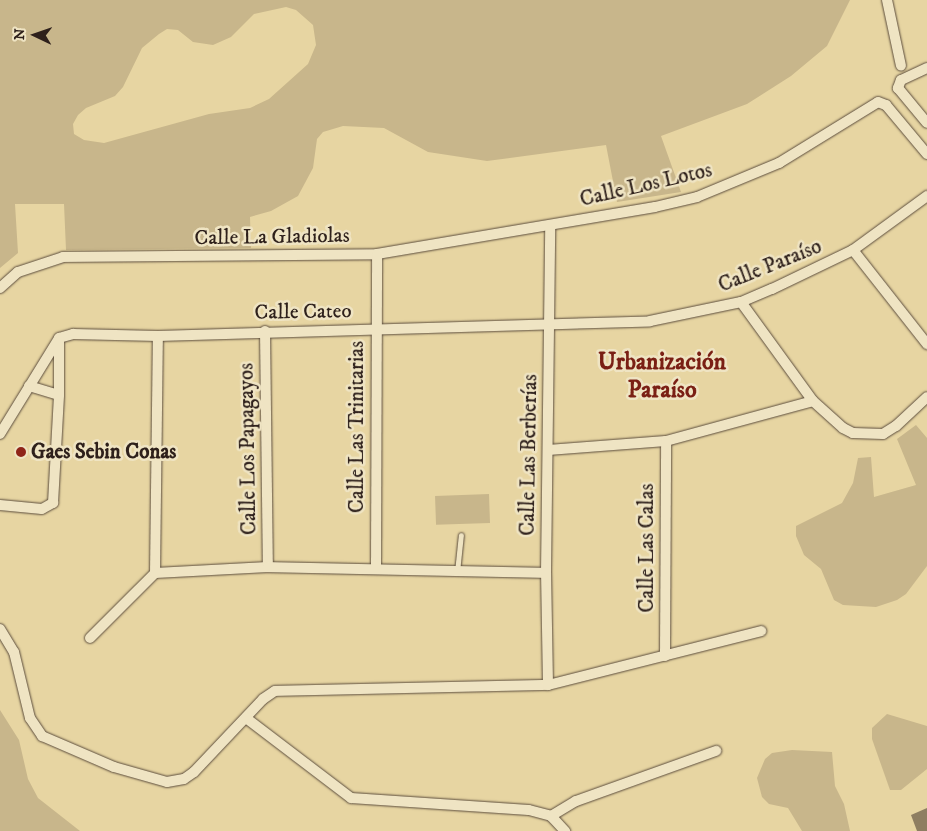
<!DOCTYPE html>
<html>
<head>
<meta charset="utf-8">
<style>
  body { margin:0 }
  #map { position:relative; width:927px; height:831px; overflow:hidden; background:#e7d5a2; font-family:"IM FELL DW Pica",serif }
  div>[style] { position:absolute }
  .green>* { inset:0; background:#c8b68b; transform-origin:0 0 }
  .building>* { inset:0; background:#8e7e61 }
  .roads { filter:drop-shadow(0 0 1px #5c4d3d) drop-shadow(0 0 1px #5c4d3d) }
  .service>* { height:5px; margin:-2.5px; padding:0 2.5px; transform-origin:2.5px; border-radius:2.5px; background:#efe4c3 }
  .minor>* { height:10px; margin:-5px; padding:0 5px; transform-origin:5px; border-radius:5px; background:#efe4c3 }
  .dots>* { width:14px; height:14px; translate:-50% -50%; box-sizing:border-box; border:2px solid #efe4c3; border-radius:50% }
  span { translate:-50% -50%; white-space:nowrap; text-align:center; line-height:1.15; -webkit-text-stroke:5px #efe4c3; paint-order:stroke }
  .street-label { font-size:21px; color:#2e201b }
  .poi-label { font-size:21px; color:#2e201b; font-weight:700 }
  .left { translate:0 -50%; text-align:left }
  .quarter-label { font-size:24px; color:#7a1f14; font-weight:700 }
  .north { position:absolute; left:10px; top:10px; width:50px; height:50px; -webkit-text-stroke:4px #efe4c3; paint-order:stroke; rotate:273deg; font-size:14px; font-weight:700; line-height:20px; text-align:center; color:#2e201b }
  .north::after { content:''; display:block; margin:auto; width:18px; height:22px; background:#2e201b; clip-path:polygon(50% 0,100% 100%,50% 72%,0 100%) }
</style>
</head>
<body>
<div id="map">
  <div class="green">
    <i style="clip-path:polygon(evenodd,0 0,850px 0,827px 46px,791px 76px,747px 104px,661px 136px,681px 192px,617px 202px,606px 145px,487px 161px,428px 152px,384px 128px,343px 126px,323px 132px,317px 139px,313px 168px,298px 196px,271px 211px,250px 217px,251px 248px,66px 250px,64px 204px,15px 204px,18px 253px,0 268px,0 0,286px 7px,296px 10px,313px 25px,316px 45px,308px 64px,269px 99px,250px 108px,209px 114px,104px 143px,84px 140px,74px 134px,73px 124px,78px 115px,86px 108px,115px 96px,123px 87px,142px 48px,159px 34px,167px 29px,178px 30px,193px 42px,213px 45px,231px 37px,254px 14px,286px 7px)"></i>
    <i style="clip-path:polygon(916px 425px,927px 438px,927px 566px,906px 594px,897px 600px,876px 607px,843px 605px,834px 600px,821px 569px,804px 555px,796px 536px,796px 526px,842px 503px,853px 483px,858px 458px,871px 457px,874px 497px,916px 485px,897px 439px)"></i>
    <i style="left:489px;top:494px;width:29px;height:54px;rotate:88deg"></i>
    <i style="clip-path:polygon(0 710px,19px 740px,28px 779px,38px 798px,80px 831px,0 831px)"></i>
    <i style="clip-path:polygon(887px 714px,927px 726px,927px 769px,901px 790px,890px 790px,872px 739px,872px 728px)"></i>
    <i style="clip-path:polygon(792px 750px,832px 752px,835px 786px,844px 804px,850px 831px,802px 831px,788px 808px,769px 804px,762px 797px,757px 778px,765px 759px,772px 753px)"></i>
  </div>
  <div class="building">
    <i style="clip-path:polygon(927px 808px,927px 831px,917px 831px,911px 815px)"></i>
  </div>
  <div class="roads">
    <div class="service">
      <i style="left:457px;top:572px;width:37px;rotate:-84deg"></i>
    </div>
    <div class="minor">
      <i style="left:887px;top:0;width:67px;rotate:78deg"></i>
      <i style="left:927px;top:68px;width:29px;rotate:155deg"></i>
      <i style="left:901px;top:80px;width:9px;rotate:111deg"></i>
      <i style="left:898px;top:88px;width:45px;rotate:50.4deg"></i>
      <i style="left:853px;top:250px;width:120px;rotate:51.8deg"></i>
      <i style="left:0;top:288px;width:24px;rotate:-42deg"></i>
      <i style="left:18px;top:272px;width:47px;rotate:-18.4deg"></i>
      <i style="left:63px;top:257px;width:314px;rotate:-0.5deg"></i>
      <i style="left:377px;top:254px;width:282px;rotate:-9.6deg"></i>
      <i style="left:655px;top:207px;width:43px;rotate:-13.4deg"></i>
      <i style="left:697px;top:197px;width:89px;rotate:-22.5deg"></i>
      <i style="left:779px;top:163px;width:116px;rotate:-31.6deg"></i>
      <i style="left:878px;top:102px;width:9px;rotate:21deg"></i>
      <i style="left:886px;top:105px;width:64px;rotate:50.1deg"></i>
      <i style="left:741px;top:302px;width:122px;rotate:54deg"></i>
      <i style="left:813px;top:401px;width:40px;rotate:42deg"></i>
      <i style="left:843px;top:428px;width:11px;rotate:27deg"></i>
      <i style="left:853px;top:433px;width:30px;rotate:2deg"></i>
      <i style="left:883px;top:434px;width:15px;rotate:-32deg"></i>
      <i style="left:896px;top:426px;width:42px;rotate:-43.1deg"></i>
      <i style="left:265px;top:331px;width:236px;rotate:89.3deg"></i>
      <i style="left:29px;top:386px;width:31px;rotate:17deg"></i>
      <i style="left:0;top:434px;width:113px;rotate:-58.4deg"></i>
      <i style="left:59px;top:338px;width:15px;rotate:-16deg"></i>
      <i style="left:73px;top:334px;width:85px;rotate:1.3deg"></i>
      <i style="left:158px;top:336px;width:492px;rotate:-1.7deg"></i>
      <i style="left:650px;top:321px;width:93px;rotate:-11.8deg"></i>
      <i style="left:741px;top:302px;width:34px;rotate:-23deg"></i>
      <i style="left:772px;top:289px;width:90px;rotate:-25.7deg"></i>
      <i style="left:853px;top:250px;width:92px;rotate:-36.1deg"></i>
      <i style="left:548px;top:450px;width:118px;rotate:-4.4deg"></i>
      <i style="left:666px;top:441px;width:152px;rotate:-15.2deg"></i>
      <i style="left:0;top:505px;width:42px;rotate:5.4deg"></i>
      <i style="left:42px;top:509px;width:13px;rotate:-29deg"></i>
      <i style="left:53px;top:503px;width:108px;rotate:-86.8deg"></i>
      <i style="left:59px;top:395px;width:56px;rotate:-90deg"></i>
      <i style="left:376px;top:569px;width:315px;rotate:-89.8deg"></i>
      <i style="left:155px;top:573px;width:237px;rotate:-89.3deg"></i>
      <i style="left:0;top:629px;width:27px;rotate:59deg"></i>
      <i style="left:14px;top:652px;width:68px;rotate:76.4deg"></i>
      <i style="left:30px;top:718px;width:22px;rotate:56deg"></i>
      <i style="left:42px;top:736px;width:78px;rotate:23.3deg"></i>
      <i style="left:114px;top:767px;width:55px;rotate:15.8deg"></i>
      <i style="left:167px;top:782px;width:17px;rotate:-10deg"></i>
      <i style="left:184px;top:779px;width:12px;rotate:-35deg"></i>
      <i style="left:194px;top:772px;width:100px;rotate:-46.6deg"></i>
      <i style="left:263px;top:699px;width:14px;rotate:-34deg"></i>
      <i style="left:275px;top:691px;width:273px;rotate:-1.3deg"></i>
      <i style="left:548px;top:685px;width:220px;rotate:-14.2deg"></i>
      <i style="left:90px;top:638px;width:92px;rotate:-45deg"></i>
      <i style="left:155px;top:573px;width:113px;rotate:-3deg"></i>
      <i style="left:268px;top:567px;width:278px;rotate:1.2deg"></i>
      <i style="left:665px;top:656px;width:215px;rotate:-89.7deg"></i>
      <i style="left:548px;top:685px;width:112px;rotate:-91deg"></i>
      <i style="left:546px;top:573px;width:348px;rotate:-89.3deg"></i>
      <i style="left:246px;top:718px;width:132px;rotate:37.3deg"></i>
      <i style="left:351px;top:798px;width:178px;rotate:3.9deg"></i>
      <i style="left:529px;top:810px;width:23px;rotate:15deg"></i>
      <i style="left:551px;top:816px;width:21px;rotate:47deg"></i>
      <i style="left:551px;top:816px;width:29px;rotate:-31deg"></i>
      <i style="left:576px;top:801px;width:149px;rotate:-19.7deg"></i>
    </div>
  </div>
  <div class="dots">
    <i style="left:21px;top:452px;background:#8f2418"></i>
  </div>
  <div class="street-label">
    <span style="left:646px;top:185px;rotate:-13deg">Calle Los Lotos</span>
    <span style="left:272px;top:237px;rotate:-1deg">Calle La Gladiolas</span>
    <span style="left:770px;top:266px;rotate:-22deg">Calle Paraíso</span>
    <span style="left:303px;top:312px;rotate:-1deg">Calle Cateo</span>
    <span style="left:357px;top:427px;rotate:-90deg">Calle Las Trinitarias</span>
    <span style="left:248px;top:449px;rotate:-91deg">Calle Los Papagayos</span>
    <span style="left:529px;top:455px;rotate:-89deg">Calle Las Berberías</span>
    <span style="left:647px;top:548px;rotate:-90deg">Calle Las Calas</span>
  </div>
  <div class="poi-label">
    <span class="left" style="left:31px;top:452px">Gaes Sebin Conas</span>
  </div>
  <div class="quarter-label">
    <span style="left:662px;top:377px">Urbanización<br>Paraíso</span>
  </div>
  <div class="north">N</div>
</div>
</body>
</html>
